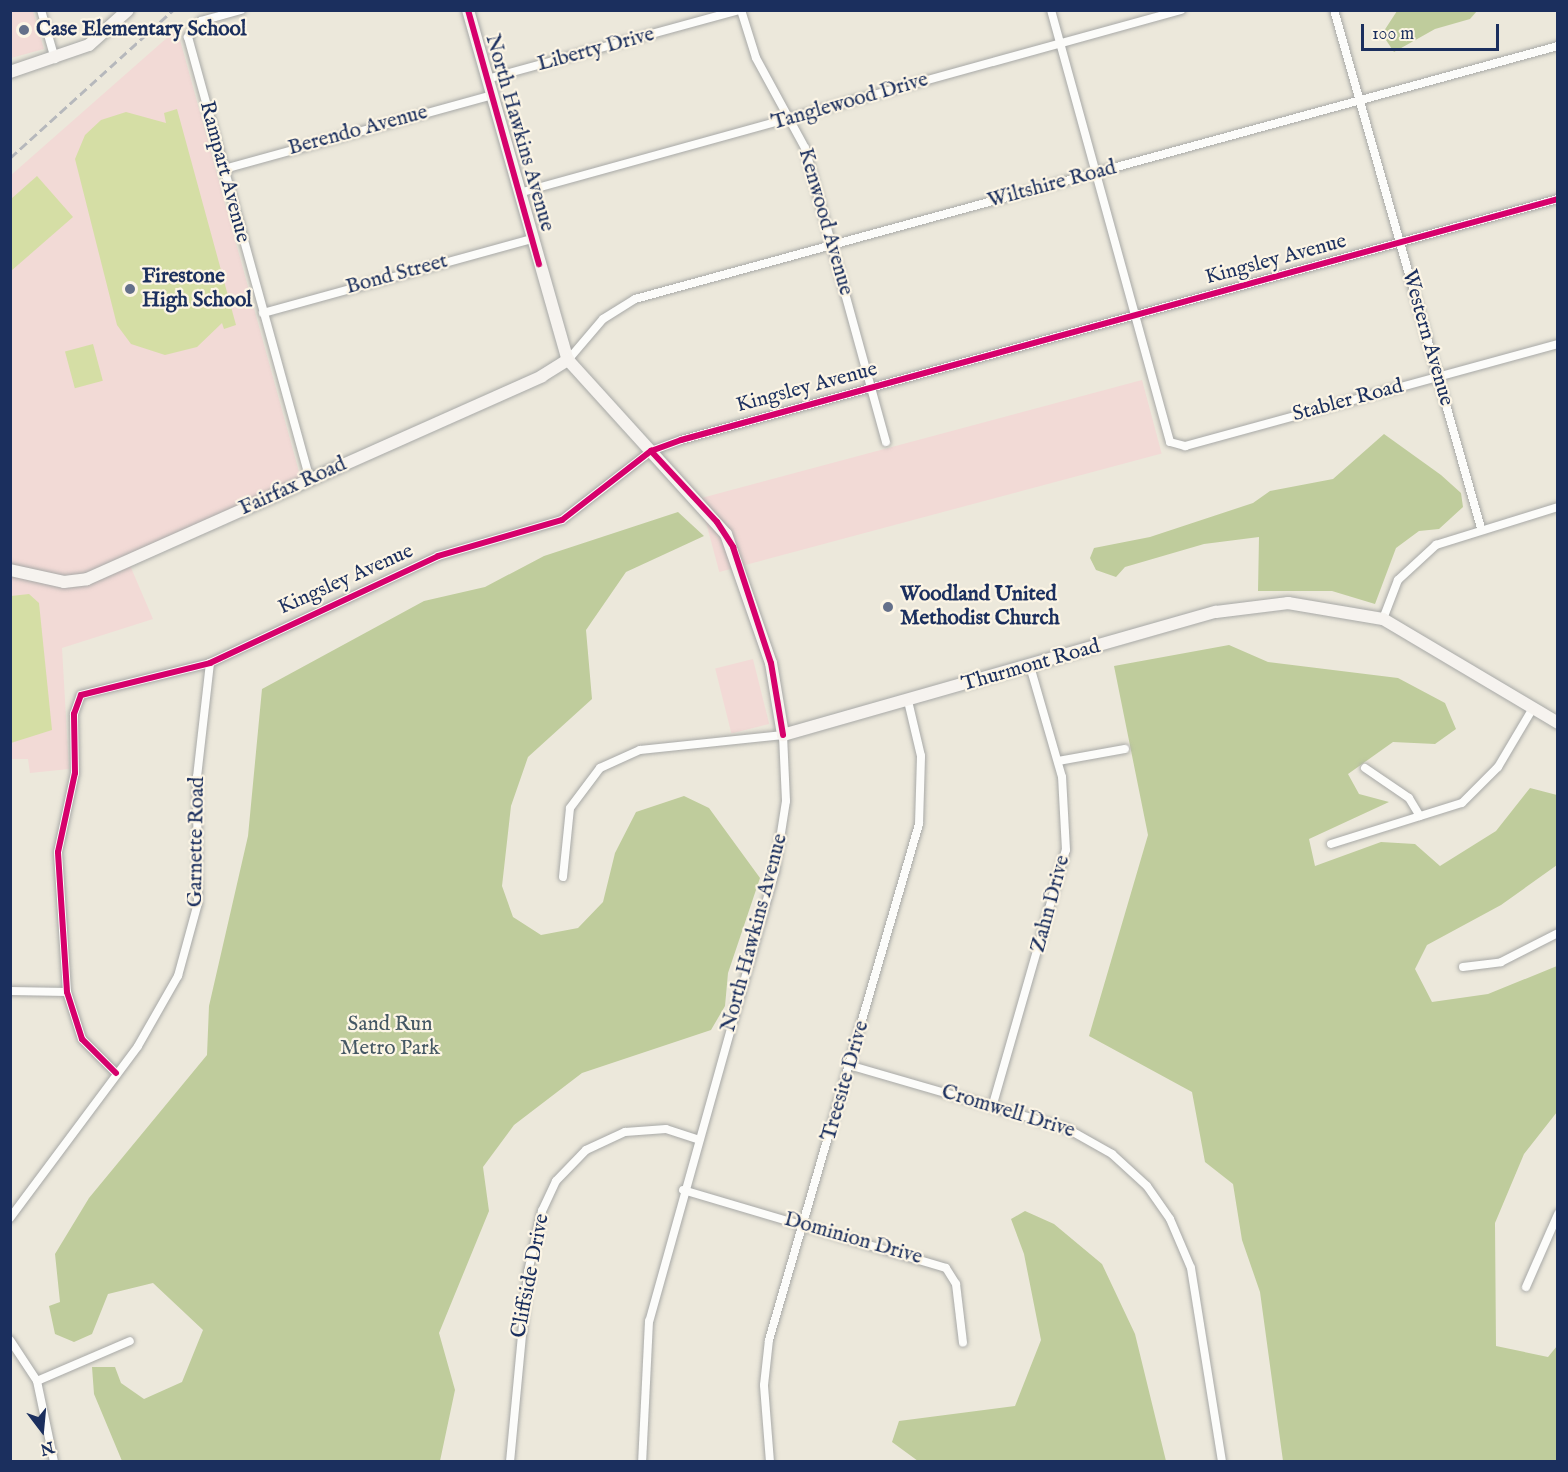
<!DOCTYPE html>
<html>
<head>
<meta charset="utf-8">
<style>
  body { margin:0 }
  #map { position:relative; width:1568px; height:1472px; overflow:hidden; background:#ece8db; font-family:"IM FELL English",serif }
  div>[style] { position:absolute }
  .built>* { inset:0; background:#f2dad6; transform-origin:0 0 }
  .green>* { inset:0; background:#d5dea5; transform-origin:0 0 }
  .forest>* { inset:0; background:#bfcc9c }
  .roads { filter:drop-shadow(0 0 2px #a8a9a7) drop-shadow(0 0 2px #a8a9a7) }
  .street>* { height:8px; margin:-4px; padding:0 4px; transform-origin:4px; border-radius:4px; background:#fcfcfa }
  .secondary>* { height:12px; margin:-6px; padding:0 6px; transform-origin:6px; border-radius:6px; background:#f6f3ef }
  .rail>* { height:3px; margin-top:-1.5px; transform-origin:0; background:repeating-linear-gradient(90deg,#b6b8bc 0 9px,transparent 0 13.5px) }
  .cycleway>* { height:6px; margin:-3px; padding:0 3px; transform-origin:3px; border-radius:3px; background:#d6006c }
  .dots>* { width:16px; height:16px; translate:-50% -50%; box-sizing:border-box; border:3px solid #fcf5e5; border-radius:50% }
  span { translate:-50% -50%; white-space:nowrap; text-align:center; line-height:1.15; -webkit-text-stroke:4.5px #fcf5e5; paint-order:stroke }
  .poi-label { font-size:21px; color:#1b2f5e; font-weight:700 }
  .left { translate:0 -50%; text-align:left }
  .street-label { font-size:21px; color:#1b2f5e }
  .park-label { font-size:21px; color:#455864 }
  .frame { position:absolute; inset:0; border:12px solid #1b2f5e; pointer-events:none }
  .north { position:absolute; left:12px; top:1400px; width:60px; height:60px; -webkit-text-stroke:4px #fcf5e5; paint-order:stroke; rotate:164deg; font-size:16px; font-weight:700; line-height:24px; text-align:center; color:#1b2f5e }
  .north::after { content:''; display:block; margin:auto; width:21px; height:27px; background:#1b2f5e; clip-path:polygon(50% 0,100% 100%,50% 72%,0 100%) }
  .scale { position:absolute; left:1361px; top:24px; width:138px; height:27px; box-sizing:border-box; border:3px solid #1b2f5e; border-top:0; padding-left:8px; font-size:18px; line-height:21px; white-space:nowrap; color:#1b2f5e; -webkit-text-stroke:4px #fcf5e5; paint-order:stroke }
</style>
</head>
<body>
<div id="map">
  <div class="built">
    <i style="clip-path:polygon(11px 10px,33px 11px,44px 49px,11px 58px)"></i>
    <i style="clip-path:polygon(177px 29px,301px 479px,126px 556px,153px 619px,62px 648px,69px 769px,30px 773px,28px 759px,10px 759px,10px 176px)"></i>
    <i style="left:1142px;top:380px;width:76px;height:458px;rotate:75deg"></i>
    <i style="left:753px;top:659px;width:67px;height:39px;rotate:76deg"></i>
  </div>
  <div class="green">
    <i style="clip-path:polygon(177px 109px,236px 325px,224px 329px,222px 323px,197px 347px,165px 355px,131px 344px,117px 325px,75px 159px,85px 135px,101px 120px,126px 112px,166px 123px,164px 113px)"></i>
    <i style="clip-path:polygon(37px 176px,73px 217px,11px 271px,11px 199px)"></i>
    <i style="left:93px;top:344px;width:38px;height:29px;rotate:75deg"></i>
    <i style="clip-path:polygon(29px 594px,39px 603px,52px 730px,11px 743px,11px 596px)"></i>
  </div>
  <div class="forest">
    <i style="clip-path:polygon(1397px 11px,1397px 10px,1477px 11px,1470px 19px,1435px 29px,1394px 52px,1382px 34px)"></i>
    <i style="clip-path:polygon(1384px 434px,1441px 475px,1461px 493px,1463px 507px,1439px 529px,1419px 531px,1396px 548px,1375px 604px,1332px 591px,1258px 591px,1259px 537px,1204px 544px,1125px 567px,1116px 577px,1096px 570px,1090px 558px,1094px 548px,1150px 537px,1253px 503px,1270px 491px,1333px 479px)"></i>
    <i style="clip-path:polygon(678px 512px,704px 536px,626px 572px,586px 630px,592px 699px,528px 757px,511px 806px,502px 886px,513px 917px,541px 935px,578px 928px,603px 902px,615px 853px,636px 812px,684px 796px,709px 808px,760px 878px,728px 973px,725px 1006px,711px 1030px,582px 1073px,514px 1125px,483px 1167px,489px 1211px,439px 1333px,455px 1390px,440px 1461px,122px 1461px,94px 1394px,92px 1367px,115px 1367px,121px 1383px,144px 1399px,182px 1382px,203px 1330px,153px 1283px,108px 1294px,92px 1334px,74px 1342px,55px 1334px,49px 1306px,60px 1302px,55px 1254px,89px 1198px,207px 1055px,209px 1006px,248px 836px,262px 689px,424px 601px,485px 587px,544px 556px)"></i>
    <i style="clip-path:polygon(1229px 645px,1268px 662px,1398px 678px,1445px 703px,1456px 729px,1435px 744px,1393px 742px,1348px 774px,1359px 794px,1389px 802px,1309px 839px,1315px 866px,1381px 842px,1415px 844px,1440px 866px,1496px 831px,1530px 788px,1557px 795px,1557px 865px,1501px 905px,1427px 945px,1415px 969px,1432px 1002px,1488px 994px,1557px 966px,1557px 1112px,1524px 1154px,1495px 1223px,1496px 1346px,1548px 1357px,1557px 1346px,1557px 1461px,1283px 1461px,1260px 1292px,1242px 1240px,1233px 1184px,1205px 1162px,1192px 1092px,1089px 1036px,1148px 835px,1114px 666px)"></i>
    <i style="clip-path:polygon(1025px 1211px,1054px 1224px,1102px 1264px,1135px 1334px,1166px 1461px,918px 1461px,892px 1442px,899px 1421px,1015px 1406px,1041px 1340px,1024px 1254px,1011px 1219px)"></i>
  </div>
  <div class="roads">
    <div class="street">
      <i style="left:41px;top:10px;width:51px;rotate:74.1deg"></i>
      <i style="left:241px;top:10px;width:41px;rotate:164.6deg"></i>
      <i style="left:201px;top:21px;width:21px;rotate:129deg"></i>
      <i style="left:188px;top:37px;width:459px;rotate:74.6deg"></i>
      <i style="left:741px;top:10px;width:50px;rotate:72.6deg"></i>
      <i style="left:756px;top:58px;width:102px;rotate:61.4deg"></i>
      <i style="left:805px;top:148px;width:305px;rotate:74.6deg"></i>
      <i style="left:1051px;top:10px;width:448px;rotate:74.6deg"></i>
      <i style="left:1170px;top:442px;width:16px;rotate:15deg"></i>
      <i style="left:1185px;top:446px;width:387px;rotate:-15.3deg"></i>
      <i style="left:1334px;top:10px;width:538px;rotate:74.16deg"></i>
      <i style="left:487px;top:79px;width:261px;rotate:-15.3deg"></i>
      <i style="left:224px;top:169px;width:278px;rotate:-15.4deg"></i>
      <i style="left:519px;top:193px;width:687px;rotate:-15.45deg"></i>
      <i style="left:263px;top:313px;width:278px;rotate:-15.4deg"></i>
      <i style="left:568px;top:360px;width:54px;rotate:-49.5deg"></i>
      <i style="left:603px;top:319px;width:38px;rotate:-32deg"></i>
      <i style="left:635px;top:299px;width:957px;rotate:-15.33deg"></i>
      <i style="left:1383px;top:619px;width:42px;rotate:-69deg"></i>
      <i style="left:1398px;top:580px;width:52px;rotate:-42.6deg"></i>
      <i style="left:1436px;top:545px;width:128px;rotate:-17.3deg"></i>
      <i style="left:1058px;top:761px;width:68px;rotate:-10.2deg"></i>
      <i style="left:1365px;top:768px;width:53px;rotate:34.3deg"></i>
      <i style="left:1409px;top:798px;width:21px;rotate:59deg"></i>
      <i style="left:1331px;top:844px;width:137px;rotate:-17.4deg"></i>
      <i style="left:1462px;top:803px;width:51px;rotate:-45deg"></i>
      <i style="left:1498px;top:767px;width:69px;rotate:-59.3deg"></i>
      <i style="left:563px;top:877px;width:69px;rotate:-84.2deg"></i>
      <i style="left:570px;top:808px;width:50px;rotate:-53.1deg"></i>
      <i style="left:600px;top:768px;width:44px;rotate:-24.2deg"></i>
      <i style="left:640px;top:750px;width:144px;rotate:-6deg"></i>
      <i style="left:783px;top:735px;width:66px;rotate:87.4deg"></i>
      <i style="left:786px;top:801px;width:71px;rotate:98.9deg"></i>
      <i style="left:775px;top:871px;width:467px;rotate:105.6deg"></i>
      <i style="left:649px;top:1321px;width:141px;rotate:92.8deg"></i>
      <i style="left:1463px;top:967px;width:38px;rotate:-7deg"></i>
      <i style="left:1501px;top:962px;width:64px;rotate:-27deg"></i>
      <i style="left:10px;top:991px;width:57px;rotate:1deg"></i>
      <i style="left:852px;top:1066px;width:223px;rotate:16.2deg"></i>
      <i style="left:1066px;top:1128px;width:53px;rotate:29.5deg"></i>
      <i style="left:1112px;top:1154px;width:47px;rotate:42.4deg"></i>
      <i style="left:1147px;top:1186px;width:40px;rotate:55.1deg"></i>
      <i style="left:1170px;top:1219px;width:53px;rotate:66.8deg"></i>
      <i style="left:1191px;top:1268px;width:196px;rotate:80.9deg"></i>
      <i style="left:116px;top:1073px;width:48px;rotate:-135deg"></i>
      <i style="left:82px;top:1039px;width:49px;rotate:-107.7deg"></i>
      <i style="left:67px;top:992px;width:140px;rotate:-93.7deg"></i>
      <i style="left:58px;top:852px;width:81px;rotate:-77.9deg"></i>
      <i style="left:75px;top:773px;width:59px;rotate:-91deg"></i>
      <i style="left:74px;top:714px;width:20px;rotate:-70deg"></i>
      <i style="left:81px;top:695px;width:133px;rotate:-13.9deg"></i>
      <i style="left:210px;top:663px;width:252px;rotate:-25.1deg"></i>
      <i style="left:438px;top:556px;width:129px;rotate:-16.2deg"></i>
      <i style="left:562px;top:520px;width:113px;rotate:-37.8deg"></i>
      <i style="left:651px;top:451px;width:32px;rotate:-20deg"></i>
      <i style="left:681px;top:440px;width:910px;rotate:-15.37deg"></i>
      <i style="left:993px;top:1104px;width:264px;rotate:-74deg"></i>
      <i style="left:1066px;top:850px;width:73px;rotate:-93.1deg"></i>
      <i style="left:1062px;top:777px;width:116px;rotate:-106.1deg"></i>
      <i style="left:683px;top:1190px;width:274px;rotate:16.5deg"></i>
      <i style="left:946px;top:1268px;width:19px;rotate:58deg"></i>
      <i style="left:956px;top:1284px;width:59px;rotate:83.2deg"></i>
      <i style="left:10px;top:1218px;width:214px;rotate:-53.3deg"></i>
      <i style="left:138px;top:1046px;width:81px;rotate:-60.3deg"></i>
      <i style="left:178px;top:976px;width:76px;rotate:-74.7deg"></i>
      <i style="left:198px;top:903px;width:126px;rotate:-90.5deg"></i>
      <i style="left:197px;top:777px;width:115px;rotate:-83.5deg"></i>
      <i style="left:1526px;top:1287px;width:80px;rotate:-66.3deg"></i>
      <i style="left:10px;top:1340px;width:49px;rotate:56.6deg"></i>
      <i style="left:37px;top:1381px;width:83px;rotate:78.1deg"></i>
      <i style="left:37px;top:1381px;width:101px;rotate:-23.3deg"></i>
      <i style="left:510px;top:1462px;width:191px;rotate:-84.6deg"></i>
      <i style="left:528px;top:1272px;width:63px;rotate:-77.1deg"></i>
      <i style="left:542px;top:1211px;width:33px;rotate:-65deg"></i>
      <i style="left:556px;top:1181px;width:43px;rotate:-45.9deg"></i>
      <i style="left:586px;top:1150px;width:43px;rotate:-24.8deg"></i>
      <i style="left:625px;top:1132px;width:41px;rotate:-4.2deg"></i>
      <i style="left:666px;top:1129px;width:33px;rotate:18deg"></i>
      <i style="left:770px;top:1462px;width:77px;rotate:-94.5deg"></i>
      <i style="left:764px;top:1385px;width:45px;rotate:-83.7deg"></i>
      <i style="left:769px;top:1340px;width:537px;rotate:-73.79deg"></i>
      <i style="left:919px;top:824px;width:68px;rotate:-88.3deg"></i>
      <i style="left:921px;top:756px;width:57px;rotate:-103.3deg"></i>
    </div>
    <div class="secondary">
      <i style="left:468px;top:10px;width:364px;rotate:74.1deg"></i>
      <i style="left:568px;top:360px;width:235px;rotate:47.8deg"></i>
      <i style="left:726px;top:534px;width:137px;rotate:70.8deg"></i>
      <i style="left:771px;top:663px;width:73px;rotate:80.5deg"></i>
      <i style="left:783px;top:735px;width:450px;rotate:-15.9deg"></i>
      <i style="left:1216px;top:612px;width:73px;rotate:-7.1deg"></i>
      <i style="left:1288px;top:603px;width:96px;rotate:9.6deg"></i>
      <i style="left:1383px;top:619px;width:204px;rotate:30.7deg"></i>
      <i style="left:10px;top:72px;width:83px;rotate:-18.9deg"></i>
      <i style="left:89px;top:45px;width:52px;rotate:-41.9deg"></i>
      <i style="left:10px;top:570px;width:55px;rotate:12.5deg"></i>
      <i style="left:64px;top:582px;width:23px;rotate:-7deg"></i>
      <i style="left:87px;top:579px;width:498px;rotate:-24deg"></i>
      <i style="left:542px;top:376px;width:31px;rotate:-32deg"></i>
    </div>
  </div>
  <div class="rail">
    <i style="left:10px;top:158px;width:220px;rotate:-42.2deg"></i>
  </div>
  <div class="cycleway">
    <i style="left:468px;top:10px;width:264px;rotate:74.4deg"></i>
    <i style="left:651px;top:451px;width:97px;rotate:47.1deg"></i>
    <i style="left:717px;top:522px;width:30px;rotate:57deg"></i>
    <i style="left:733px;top:547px;width:122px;rotate:71.9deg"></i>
    <i style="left:771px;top:663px;width:73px;rotate:80.5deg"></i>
    <i style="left:116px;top:1073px;width:48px;rotate:-135deg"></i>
    <i style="left:82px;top:1039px;width:49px;rotate:-107.7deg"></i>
    <i style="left:67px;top:992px;width:140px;rotate:-93.7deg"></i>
    <i style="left:58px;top:852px;width:81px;rotate:-77.9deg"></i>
    <i style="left:75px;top:773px;width:59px;rotate:-91deg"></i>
    <i style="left:74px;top:714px;width:20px;rotate:-70deg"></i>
    <i style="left:81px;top:695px;width:133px;rotate:-13.9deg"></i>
    <i style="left:210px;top:663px;width:252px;rotate:-25.1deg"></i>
    <i style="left:438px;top:556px;width:129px;rotate:-16.2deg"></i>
    <i style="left:562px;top:520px;width:113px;rotate:-37.8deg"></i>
    <i style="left:651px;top:451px;width:32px;rotate:-20deg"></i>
    <i style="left:681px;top:440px;width:910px;rotate:-15.37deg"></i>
  </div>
  <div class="dots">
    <i style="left:24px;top:30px;background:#64708a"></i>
    <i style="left:130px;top:289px;background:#64708a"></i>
    <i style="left:888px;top:607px;background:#64708a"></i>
  </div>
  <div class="poi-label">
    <span class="left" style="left:36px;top:30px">Case Elementary School</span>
    <span class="left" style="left:142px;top:289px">Firestone<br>High School</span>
    <span class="left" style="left:900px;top:607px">Woodland United<br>Methodist Church</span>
  </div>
  <div class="street-label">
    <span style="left:596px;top:50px;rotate:-15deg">Liberty Drive</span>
    <span style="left:850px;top:102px;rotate:-16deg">Tanglewood Drive</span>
    <span style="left:358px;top:131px;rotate:-15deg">Berendo Avenue</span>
    <span style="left:519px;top:133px;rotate:74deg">North Hawkins Avenue</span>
    <span style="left:224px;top:172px;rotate:75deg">Rampart Avenue</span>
    <span style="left:1052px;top:185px;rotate:-15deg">Wiltshire Road</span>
    <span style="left:825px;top:222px;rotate:74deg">Kenwood Avenue</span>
    <span style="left:1276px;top:260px;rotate:-15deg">Kingsley Avenue</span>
    <span style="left:397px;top:275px;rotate:-15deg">Bond Street</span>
    <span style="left:1427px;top:338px;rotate:74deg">Western Avenue</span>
    <span style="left:807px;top:388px;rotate:-15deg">Kingsley Avenue</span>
    <span style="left:1348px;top:401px;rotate:-15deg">Stabler Road</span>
    <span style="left:293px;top:487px;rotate:-24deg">Fairfax Road</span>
    <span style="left:346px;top:580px;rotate:-24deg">Kingsley Avenue</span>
    <span style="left:1031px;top:666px;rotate:-16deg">Thurmont Road</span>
    <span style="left:197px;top:842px;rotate:-89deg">Garnette Road</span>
    <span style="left:1051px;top:904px;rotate:-75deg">Zahn Drive</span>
    <span style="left:755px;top:933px;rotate:-75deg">North Hawkins Avenue</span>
    <span style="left:846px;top:1081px;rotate:-74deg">Treesite Drive</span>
    <span style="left:1008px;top:1112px;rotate:17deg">Cromwell Drive</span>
    <span style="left:853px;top:1239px;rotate:16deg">Dominion Drive</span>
    <span style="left:531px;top:1276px;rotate:-79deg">Cliffside Drive</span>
  </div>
  <div class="park-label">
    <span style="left:390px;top:1037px">Sand Run<br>Metro Park</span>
  </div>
  <div class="frame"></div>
  <div class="north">N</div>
  <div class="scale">100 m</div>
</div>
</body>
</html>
